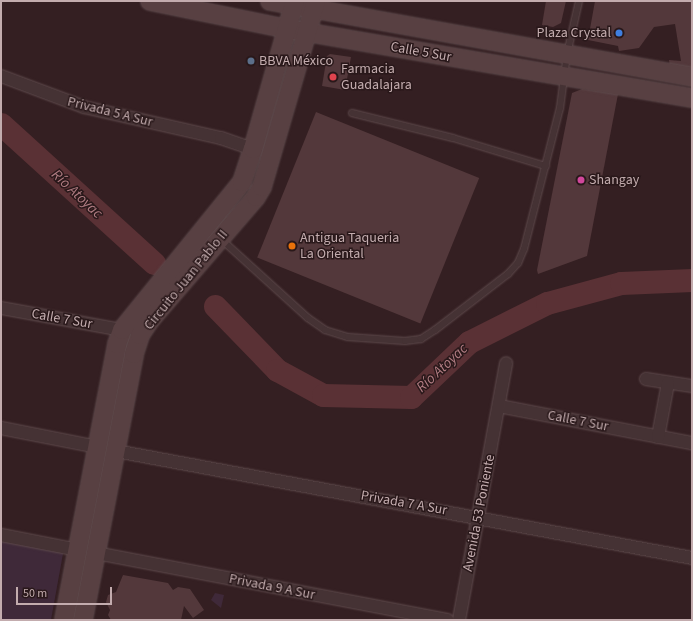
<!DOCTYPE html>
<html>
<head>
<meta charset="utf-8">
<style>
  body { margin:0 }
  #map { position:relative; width:693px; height:621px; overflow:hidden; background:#341f22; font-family:"Source Sans 3",sans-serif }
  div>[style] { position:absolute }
  .green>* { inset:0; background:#3f2939 }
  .river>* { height:23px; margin:-11.5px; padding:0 11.5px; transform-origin:11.5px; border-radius:11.5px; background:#5a3135 }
  .building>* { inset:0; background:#53383b; transform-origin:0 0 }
  .roads { filter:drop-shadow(0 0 1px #5e4a4c) drop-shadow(0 0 1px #5e4a4c) }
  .lane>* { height:6px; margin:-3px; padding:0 3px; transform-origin:3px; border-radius:3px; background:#453234 }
  .street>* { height:12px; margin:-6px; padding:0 6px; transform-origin:6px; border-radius:6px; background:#453234 }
  .secondary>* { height:18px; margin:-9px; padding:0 9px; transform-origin:9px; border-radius:9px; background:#584042 }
  .dots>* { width:11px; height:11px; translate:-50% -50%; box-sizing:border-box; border:2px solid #29181a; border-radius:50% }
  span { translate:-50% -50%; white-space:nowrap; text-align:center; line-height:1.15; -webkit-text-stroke:3px #29181a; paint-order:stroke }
  .poi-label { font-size:14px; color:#c3acae }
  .right { translate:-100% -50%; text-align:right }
  .left { translate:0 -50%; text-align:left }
  .street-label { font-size:14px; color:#c3acae }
  .water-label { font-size:15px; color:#b07c82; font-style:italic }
  .frame { position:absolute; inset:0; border:2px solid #c3acae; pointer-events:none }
  .scale { position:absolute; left:16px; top:587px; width:96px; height:18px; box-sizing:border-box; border:2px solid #c3acae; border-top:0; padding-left:5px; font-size:12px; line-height:14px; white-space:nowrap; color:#c3acae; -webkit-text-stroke:3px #29181a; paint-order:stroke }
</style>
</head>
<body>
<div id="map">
  <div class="green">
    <i style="clip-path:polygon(1px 536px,64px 548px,51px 620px,1px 620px)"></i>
    <i style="clip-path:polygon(215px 593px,224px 595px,221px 608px,211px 600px)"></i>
  </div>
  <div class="river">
    <i style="left:1px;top:124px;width:207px;rotate:42.3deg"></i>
    <i style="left:215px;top:306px;width:89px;rotate:45.9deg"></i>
    <i style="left:277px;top:370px;width:52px;rotate:28.5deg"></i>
    <i style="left:323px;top:395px;width:88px;rotate:1.3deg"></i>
    <i style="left:411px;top:397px;width:80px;rotate:-43.5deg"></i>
    <i style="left:469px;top:342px;width:87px;rotate:-26.6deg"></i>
    <i style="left:547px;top:303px;width:77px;rotate:-15.1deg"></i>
    <i style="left:621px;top:283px;width:71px;rotate:-2.4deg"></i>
  </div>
  <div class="building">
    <i style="clip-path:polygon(546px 1px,566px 1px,561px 23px,553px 27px,542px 25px)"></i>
    <i style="clip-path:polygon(595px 1px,692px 1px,692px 72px,670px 68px,669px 60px,681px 61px,675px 24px,654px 27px,639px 48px,619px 51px,618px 46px,588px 40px)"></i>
    <i style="clip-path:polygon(330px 54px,351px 57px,345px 90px,322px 86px,327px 56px)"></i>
    <i style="clip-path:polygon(582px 89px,618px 94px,587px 256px,538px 274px,537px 270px,572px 93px)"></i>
    <i style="left:316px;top:112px;width:176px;height:157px;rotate:22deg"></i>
    <i style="clip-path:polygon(123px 575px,168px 583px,173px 590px,178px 587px,190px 589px,204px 610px,193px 618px,184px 606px,181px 620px,111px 620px,108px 615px,110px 610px,106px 602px,108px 595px,116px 592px)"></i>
  </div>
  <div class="roads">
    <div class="lane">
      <i style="left:352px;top:113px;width:104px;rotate:13.9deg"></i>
      <i style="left:453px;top:138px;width:97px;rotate:16.8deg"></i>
      <i style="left:222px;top:240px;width:116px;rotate:42.2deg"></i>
      <i style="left:308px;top:318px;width:21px;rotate:35deg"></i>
      <i style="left:325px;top:330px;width:24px;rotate:17deg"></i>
      <i style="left:348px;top:337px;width:57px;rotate:4deg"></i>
      <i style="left:405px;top:341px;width:16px;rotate:-7deg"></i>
      <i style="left:421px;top:339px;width:17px;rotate:-33deg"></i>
      <i style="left:435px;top:330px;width:92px;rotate:-37.5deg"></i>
      <i style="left:508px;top:274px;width:15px;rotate:-48deg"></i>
      <i style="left:518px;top:263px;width:15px;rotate:-67deg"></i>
      <i style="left:524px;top:249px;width:146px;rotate:-75.7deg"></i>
      <i style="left:560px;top:108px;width:54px;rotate:-82.6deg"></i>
      <i style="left:567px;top:54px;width:54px;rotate:-77.2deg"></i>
    </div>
    <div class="street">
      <i style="left:1px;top:76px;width:89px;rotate:20.5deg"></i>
      <i style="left:84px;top:107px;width:140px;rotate:12.8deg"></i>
      <i style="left:221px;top:138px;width:34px;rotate:19deg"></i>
      <i style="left:1px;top:308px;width:123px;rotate:10.3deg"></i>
      <i style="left:646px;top:379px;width:47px;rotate:8.7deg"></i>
      <i style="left:499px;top:406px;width:197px;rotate:10.9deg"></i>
      <i style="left:1px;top:428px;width:99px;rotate:11.1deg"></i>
      <i style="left:658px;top:437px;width:55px;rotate:-79.5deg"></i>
      <i style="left:116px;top:451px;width:586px;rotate:10.52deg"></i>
      <i style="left:1px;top:535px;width:78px;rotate:11deg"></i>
      <i style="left:96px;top:553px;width:358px;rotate:10.8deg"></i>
      <i style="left:459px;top:620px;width:261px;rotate:-79.6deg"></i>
    </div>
    <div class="secondary">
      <i style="left:150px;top:1px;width:141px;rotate:11.5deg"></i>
      <i style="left:288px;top:29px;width:410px;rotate:9.7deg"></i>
      <i style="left:270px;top:1px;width:429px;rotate:10.2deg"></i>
      <i style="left:64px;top:620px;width:281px;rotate:-79.1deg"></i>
      <i style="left:117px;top:344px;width:15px;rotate:-70deg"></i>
      <i style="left:122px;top:330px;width:191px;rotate:-51deg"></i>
      <i style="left:242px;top:182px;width:35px;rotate:-72deg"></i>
      <i style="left:253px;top:149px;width:154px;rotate:-74.2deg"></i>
      <i style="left:83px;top:620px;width:271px;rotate:-79.1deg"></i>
      <i style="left:134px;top:354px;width:20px;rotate:-72deg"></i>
      <i style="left:140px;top:335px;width:18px;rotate:-56deg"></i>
      <i style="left:150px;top:320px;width:162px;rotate:-49.2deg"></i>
      <i style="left:256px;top:197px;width:12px;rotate:-59deg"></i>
      <i style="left:262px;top:187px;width:194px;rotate:-73.8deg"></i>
    </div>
  </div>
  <div class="dots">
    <i style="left:619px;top:33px;background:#3f7fe0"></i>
    <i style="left:251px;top:61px;background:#5c6f8a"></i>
    <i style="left:333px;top:77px;background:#e0444e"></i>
    <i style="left:581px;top:180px;background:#d1479c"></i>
    <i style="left:292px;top:246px;background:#e8710a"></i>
  </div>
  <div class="poi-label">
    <span class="right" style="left:611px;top:33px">Plaza Crystal</span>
    <span class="left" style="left:259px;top:61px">BBVA México</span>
    <span class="left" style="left:341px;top:77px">Farmacia<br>Guadalajara</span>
    <span class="left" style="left:589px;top:180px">Shangay</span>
    <span class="left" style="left:300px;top:246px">Antigua Taqueria<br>La Oriental</span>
  </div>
  <div class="street-label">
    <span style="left:421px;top:52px;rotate:10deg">Calle 5 Sur</span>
    <span style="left:110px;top:112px;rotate:14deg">Privada 5 A Sur</span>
    <span style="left:186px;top:280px;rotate:-51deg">Circuito Juan Pablo II</span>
    <span style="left:62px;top:319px;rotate:10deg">Calle 7 Sur</span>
    <span style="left:578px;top:421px;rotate:11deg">Calle 7 Sur</span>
    <span style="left:404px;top:503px;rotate:10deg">Privada 7 A Sur</span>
    <span style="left:479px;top:513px;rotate:-79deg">Avenida 53 Poniente</span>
    <span style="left:272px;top:587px;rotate:11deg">Privada 9 A Sur</span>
  </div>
  <div class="water-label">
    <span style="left:77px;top:194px;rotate:43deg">Río Atoyac</span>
    <span style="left:442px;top:368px;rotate:-43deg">Río Atoyac</span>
  </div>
  <div class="frame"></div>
  <div class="scale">50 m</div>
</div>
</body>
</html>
